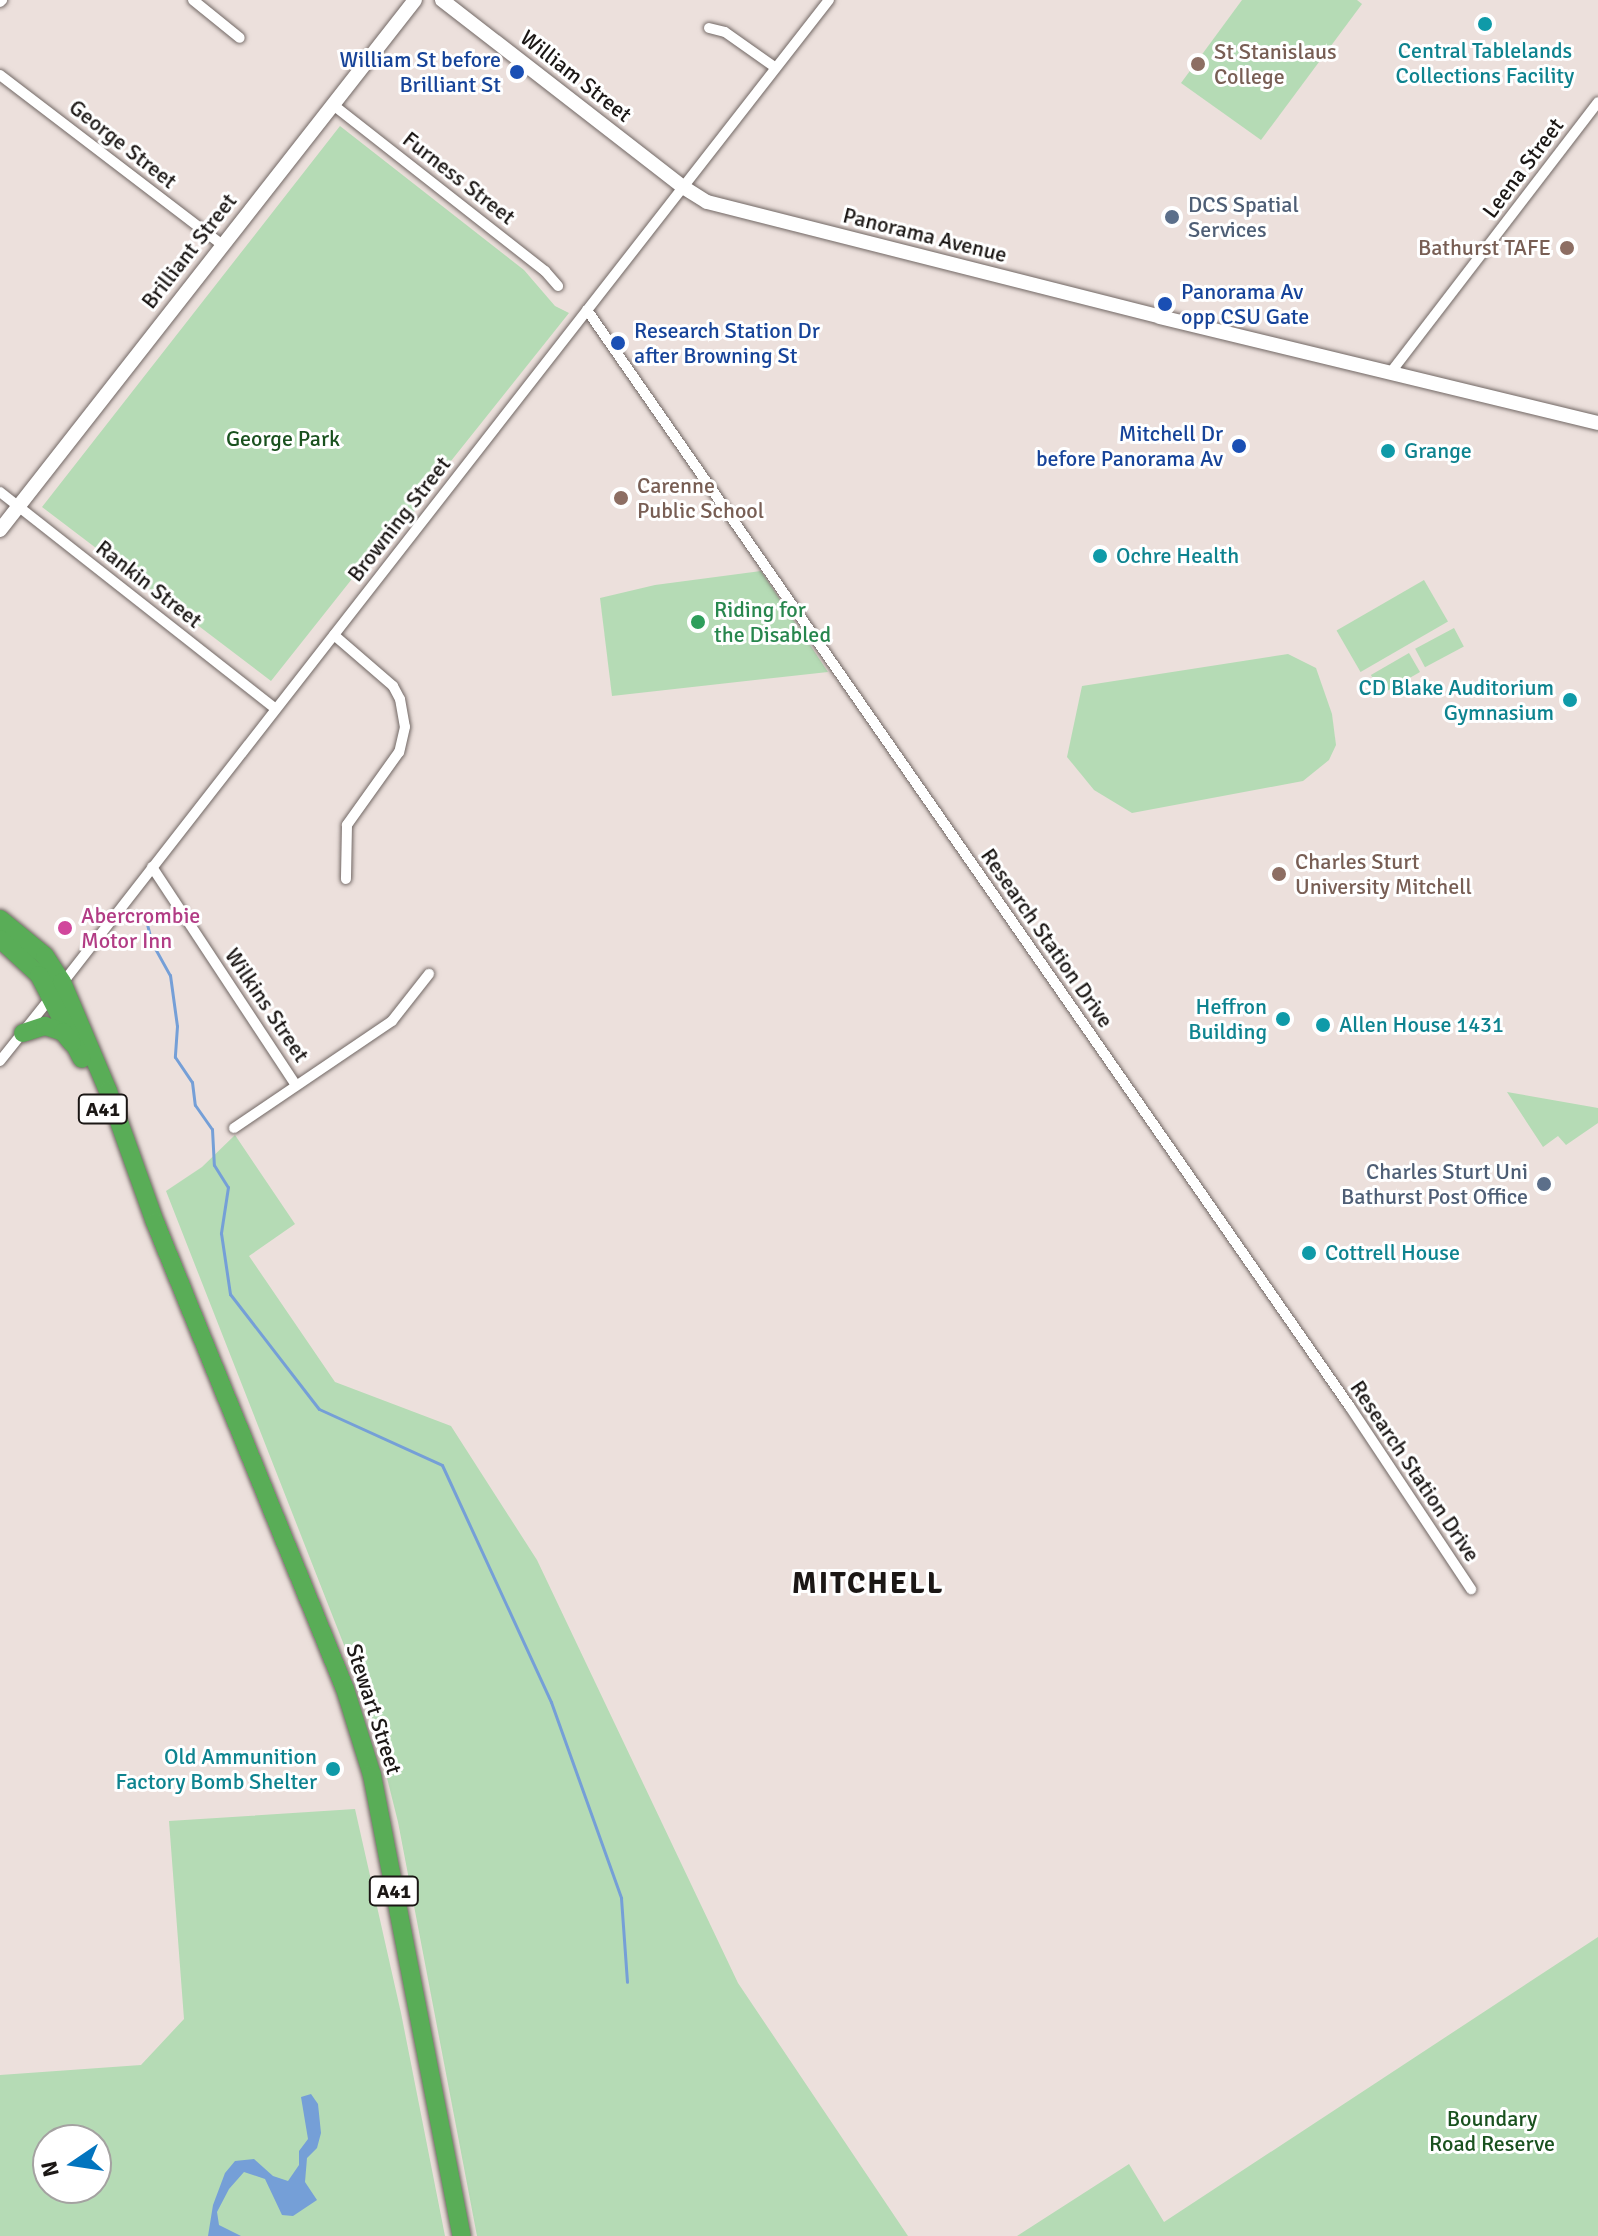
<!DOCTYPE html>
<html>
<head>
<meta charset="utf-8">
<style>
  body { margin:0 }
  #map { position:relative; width:1598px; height:2236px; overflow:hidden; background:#ece0dc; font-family:Signika,sans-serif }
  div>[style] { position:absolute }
  .green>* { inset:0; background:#b5dbb5; transform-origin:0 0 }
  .water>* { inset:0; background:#759fd7 }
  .stream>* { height:3px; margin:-1.5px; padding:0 1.5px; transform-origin:1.5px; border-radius:1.5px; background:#759fd7 }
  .roads { filter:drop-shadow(0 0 2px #716764) drop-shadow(0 0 2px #716764) }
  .street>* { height:10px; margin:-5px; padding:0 5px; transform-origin:5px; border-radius:5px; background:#fff }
  .secondary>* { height:14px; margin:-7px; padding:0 7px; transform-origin:7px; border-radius:7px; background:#fff }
  .highway>* { height:18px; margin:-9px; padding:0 9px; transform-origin:9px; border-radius:9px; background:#59ad57 }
  .dots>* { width:22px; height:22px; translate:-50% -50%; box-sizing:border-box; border:4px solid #fff; border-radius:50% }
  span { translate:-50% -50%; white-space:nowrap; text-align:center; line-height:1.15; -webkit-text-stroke:6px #fff; paint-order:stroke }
  .shield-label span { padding:2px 6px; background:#fff; border:2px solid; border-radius:6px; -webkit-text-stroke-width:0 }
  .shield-label { font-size:20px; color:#1b1715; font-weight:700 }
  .culture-label { font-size:22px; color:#0d838f }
  .left { translate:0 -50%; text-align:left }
  .right { translate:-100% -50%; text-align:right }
  .education-label { font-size:22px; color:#785e54 }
  .transit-label { font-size:22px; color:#164399 }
  .street-label { font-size:22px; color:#1b1715 }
  .service-label { font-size:22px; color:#4e5e75 }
  .park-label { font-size:22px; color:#19511e }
  .leisure-label { font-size:22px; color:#27864d }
  .hotel-label { font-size:22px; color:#b23c85 }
  .district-label { font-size:30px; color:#1b1715; font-weight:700; letter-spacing:2px }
  .north { position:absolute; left:32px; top:2124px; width:80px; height:80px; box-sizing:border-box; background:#fff; border:2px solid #a4a2a1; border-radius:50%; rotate:257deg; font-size:22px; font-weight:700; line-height:32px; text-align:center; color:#1b1715 }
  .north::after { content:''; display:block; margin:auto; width:28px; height:36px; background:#0274be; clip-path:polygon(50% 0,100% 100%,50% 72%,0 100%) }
</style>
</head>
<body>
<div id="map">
  <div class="green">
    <i style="clip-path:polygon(1242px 0,1357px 0,1362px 4px,1261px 140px,1181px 83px)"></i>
    <i style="clip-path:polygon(340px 126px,524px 270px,555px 306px,569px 313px,443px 471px,387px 550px,363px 565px,271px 681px,42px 507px)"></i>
    <i style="clip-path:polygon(761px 571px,828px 672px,612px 696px,600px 598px,655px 585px)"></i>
    <i style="left:1424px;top:580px;width:48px;height:101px;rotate:60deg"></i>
    <i style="left:1454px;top:628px;width:21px;height:44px;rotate:62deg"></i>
    <i style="left:1409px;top:653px;width:22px;height:44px;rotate:60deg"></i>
    <i style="clip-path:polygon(1288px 654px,1316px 668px,1332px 714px,1336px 745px,1329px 760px,1303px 781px,1132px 813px,1094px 790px,1067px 757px,1082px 686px)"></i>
    <i style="clip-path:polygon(1507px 1092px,1598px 1108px,1598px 1123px,1566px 1145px,1558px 1136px,1543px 1147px)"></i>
    <i style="clip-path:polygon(235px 1135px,295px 1224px,249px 1256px,335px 1382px,451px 1426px,537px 1560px,738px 1983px,908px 2236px,477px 2236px,398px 1822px,371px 1714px,166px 1191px,202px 1167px)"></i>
    <i style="clip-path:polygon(evenodd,355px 1809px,401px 2013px,445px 2236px,0 2236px,0 2075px,141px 2065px,184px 2019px,169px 1821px,355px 1809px,48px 2140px,96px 2140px,96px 2188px,48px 2188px,48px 2140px)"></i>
    <i style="clip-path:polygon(1598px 1937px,1598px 2236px,1017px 2236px,1129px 2164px,1164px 2222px)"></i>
  </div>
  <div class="water">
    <i style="clip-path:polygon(311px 2094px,318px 2104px,321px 2133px,317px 2148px,307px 2158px,305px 2182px,317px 2200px,293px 2216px,282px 2215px,265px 2179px,244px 2172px,229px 2189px,217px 2212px,219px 2225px,241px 2236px,208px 2236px,213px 2205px,225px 2173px,235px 2161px,254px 2159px,273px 2176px,288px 2181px,299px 2165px,299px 2151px,308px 2139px,301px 2097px)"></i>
  </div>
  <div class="stream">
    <i style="left:144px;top:912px;width:32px;rotate:76deg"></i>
    <i style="left:152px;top:943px;width:37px;rotate:61deg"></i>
    <i style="left:170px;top:975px;width:51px;rotate:82.2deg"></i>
    <i style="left:177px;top:1026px;width:31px;rotate:94deg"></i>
    <i style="left:175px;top:1057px;width:30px;rotate:56deg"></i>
    <i style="left:192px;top:1082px;width:23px;rotate:83deg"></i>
    <i style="left:195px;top:1105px;width:29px;rotate:55deg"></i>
    <i style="left:212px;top:1129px;width:36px;rotate:87deg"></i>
    <i style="left:214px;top:1165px;width:26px;rotate:58deg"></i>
    <i style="left:228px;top:1187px;width:47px;rotate:98.7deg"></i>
    <i style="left:221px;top:1233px;width:62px;rotate:81.6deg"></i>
    <i style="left:230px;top:1294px;width:145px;rotate:52.3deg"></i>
    <i style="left:319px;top:1409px;width:135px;rotate:24.5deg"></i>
    <i style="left:442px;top:1465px;width:261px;rotate:65.3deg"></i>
    <i style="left:551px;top:1702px;width:208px;rotate:70.3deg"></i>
    <i style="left:621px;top:1898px;width:84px;rotate:85.9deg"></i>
  </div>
  <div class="roads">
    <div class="street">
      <i style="left:193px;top:0;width:60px;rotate:39deg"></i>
      <i style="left:0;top:2px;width:3px;rotate:-45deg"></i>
      <i style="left:709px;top:28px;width:16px;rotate:14deg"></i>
      <i style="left:725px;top:32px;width:62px;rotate:35.2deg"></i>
      <i style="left:0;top:75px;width:280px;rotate:37.4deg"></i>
      <i style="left:332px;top:104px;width:271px;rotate:38.1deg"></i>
      <i style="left:545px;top:271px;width:20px;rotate:49deg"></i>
      <i style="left:587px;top:310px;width:1336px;rotate:55.18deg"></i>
      <i style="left:1350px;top:1407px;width:219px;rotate:56.4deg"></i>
      <i style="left:1391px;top:372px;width:340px;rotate:-52.5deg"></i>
      <i style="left:0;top:492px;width:349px;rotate:38.2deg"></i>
      <i style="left:334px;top:635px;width:78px;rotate:40.8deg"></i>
      <i style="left:393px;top:686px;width:15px;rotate:62deg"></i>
      <i style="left:400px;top:699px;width:28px;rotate:80deg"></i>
      <i style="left:405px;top:727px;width:26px;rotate:103deg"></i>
      <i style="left:399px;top:752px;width:90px;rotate:125.5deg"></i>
      <i style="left:347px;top:825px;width:54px;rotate:91.1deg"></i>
      <i style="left:152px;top:867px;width:261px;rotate:56.6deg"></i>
      <i style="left:61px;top:985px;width:1249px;rotate:-52.06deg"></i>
      <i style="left:0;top:1061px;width:82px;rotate:-51.4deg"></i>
      <i style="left:234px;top:1128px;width:191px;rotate:-34.1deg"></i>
      <i style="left:392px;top:1021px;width:60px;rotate:-51.8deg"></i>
    </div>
    <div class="secondary">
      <i style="left:442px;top:0;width:305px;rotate:37.8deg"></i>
      <i style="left:683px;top:187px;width:28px;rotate:32deg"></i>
      <i style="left:707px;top:202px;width:467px;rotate:14.2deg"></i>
      <i style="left:1160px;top:317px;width:451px;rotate:13.6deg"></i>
      <i style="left:0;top:530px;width:673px;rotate:-51.94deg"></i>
    </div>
    <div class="highway">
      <i style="left:0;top:919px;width:58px;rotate:39.4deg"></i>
      <i style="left:45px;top:956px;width:31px;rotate:57deg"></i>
      <i style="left:62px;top:982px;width:118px;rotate:67.1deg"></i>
      <i style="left:108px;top:1091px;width:139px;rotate:70.3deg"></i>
      <i style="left:155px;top:1222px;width:504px;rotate:67.86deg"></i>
      <i style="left:345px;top:1689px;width:90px;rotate:72.6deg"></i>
      <i style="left:372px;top:1775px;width:470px;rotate:79deg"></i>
      <i style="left:0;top:939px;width:53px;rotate:42.7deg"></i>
      <i style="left:39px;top:975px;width:94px;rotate:62.9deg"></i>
      <i style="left:23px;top:1033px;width:23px;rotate:-18deg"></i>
      <i style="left:45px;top:1026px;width:19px;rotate:18deg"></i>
      <i style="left:63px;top:1032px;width:14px;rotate:51deg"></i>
    </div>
  </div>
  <div class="dots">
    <i style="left:1485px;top:24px;background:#0f9aa8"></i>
    <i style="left:1198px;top:64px;background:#8d6e63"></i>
    <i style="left:517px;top:72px;background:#1a4fb4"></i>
    <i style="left:1172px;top:217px;background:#5c6f8a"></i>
    <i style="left:1567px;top:248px;background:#8d6e63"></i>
    <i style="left:1165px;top:304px;background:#1a4fb4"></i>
    <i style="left:618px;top:343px;background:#1a4fb4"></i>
    <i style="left:1239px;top:446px;background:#1a4fb4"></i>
    <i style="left:1388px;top:451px;background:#0f9aa8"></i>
    <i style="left:621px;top:498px;background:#8d6e63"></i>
    <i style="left:1100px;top:556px;background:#0f9aa8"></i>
    <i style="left:698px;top:622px;background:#2e9e5b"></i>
    <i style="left:1570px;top:700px;background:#0f9aa8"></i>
    <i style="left:1279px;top:874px;background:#8d6e63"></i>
    <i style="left:65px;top:928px;background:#d1479c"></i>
    <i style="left:1283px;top:1019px;background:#0f9aa8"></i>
    <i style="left:1323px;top:1025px;background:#0f9aa8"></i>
    <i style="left:1544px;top:1184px;background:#5c6f8a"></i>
    <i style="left:1309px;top:1253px;background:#0f9aa8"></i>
    <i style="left:333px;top:1769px;background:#0f9aa8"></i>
  </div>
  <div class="shield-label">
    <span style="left:103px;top:1109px">A41</span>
    <span style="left:394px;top:1891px">A41</span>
  </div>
  <div class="culture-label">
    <span style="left:1485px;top:63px">Central Tablelands<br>Collections Facility</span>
    <span class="left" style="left:1404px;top:451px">Grange</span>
    <span class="left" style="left:1116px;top:556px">Ochre Health</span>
    <span class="right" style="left:1554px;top:700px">CD Blake Auditorium<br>Gymnasium</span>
    <span class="right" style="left:1267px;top:1019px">Heffron<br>Building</span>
    <span class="left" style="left:1339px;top:1025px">Allen House 1431</span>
    <span class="left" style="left:1325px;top:1253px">Cottrell House</span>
    <span class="right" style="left:317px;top:1769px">Old Ammunition<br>Factory Bomb Shelter</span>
  </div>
  <div class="education-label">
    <span class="left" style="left:1214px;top:64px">St Stanislaus<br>College</span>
    <span class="right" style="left:1551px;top:248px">Bathurst TAFE</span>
    <span class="left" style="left:637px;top:498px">Carenne<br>Public School</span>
    <span class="left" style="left:1295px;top:874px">Charles Sturt<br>University Mitchell</span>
  </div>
  <div class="transit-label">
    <span class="right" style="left:501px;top:72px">William St before<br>Brilliant St</span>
    <span class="left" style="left:1181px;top:304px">Panorama Av<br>opp CSU Gate</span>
    <span class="left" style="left:634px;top:343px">Research Station Dr<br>after Browning St</span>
    <span class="right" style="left:1223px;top:446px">Mitchell Dr<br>before Panorama Av</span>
  </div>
  <div class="street-label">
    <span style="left:576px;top:76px;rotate:38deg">William Street</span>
    <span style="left:123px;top:144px;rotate:38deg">George Street</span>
    <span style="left:1523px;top:168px;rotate:-53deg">Leena Street</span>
    <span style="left:459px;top:178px;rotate:38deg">Furness Street</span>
    <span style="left:925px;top:235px;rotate:14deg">Panorama Avenue</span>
    <span style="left:189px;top:251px;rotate:-52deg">Brilliant Street</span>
    <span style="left:399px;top:519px;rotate:-52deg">Browning Street</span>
    <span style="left:149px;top:584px;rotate:38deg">Rankin Street</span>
    <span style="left:1047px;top:938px;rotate:55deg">Research Station Drive</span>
    <span style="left:267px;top:1005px;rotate:56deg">Wilkins Street</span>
    <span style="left:1415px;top:1471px;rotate:56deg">Research Station Drive</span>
    <span style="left:374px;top:1709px;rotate:72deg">Stewart Street</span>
  </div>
  <div class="service-label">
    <span class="left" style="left:1188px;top:217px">DCS Spatial<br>Services</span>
    <span class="right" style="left:1528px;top:1184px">Charles Sturt Uni<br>Bathurst Post Office</span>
  </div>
  <div class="park-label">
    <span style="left:283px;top:439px">George Park</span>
    <span style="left:1492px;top:2131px">Boundary<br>Road Reserve</span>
  </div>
  <div class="leisure-label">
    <span class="left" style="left:714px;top:622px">Riding for<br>the Disabled</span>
  </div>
  <div class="hotel-label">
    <span class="left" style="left:81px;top:928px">Abercrombie<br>Motor Inn</span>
  </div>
  <div class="district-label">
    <span style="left:868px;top:1584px">MITCHELL</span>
  </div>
  <div class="north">N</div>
</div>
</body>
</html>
